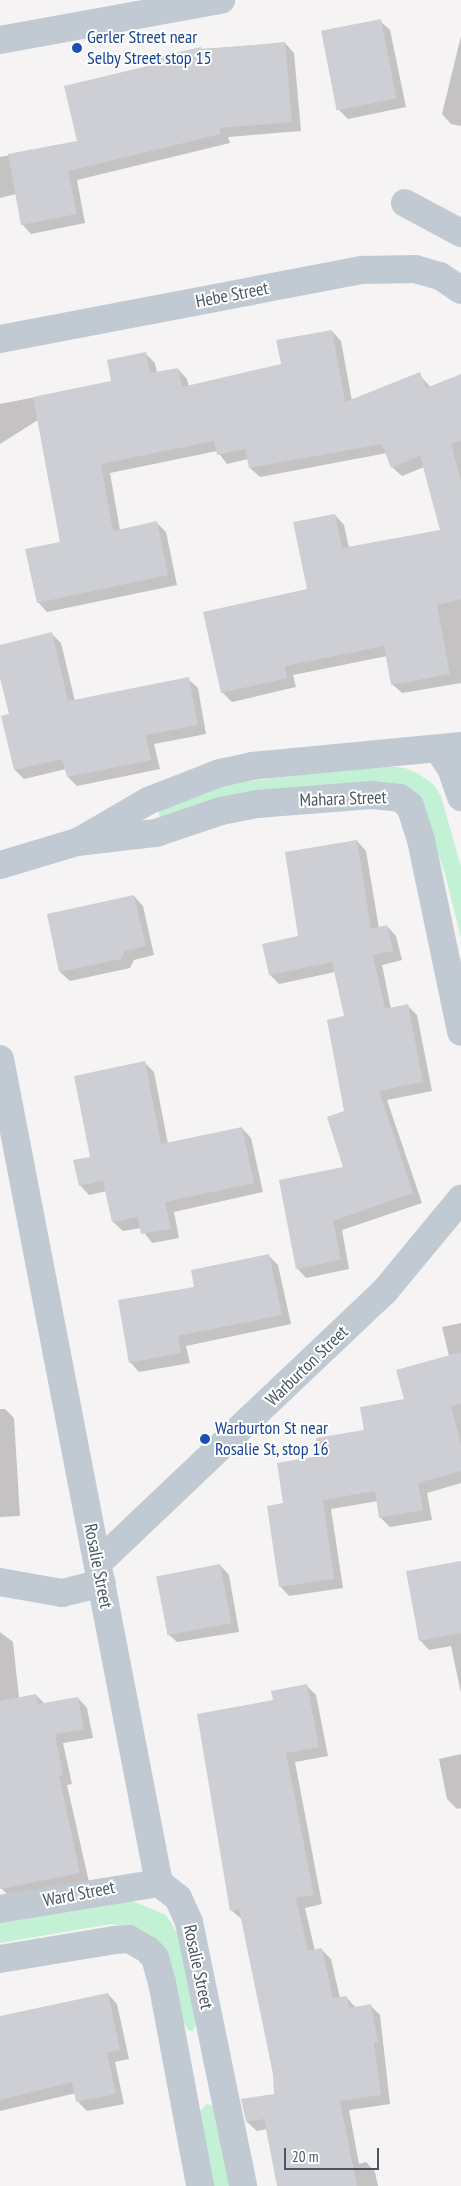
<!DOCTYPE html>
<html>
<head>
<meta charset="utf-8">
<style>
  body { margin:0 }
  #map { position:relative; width:461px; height:2186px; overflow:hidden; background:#f5f3f3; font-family:"PT Sans Narrow",sans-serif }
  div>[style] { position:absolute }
  .green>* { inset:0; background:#c3f1d5 }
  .shadow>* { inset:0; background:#0003 }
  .building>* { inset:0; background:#cdcfd5; transform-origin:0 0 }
  .minor>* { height:28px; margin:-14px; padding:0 14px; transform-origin:14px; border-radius:14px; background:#c1cad2 }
  .dots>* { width:14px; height:14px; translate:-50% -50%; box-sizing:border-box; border:2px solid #fff; border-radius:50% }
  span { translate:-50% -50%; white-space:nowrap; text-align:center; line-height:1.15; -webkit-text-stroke:4px #fff; paint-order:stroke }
  .transit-label { font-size:18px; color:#164399 }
  .left { translate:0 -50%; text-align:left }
  .street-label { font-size:18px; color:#4a5661 }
  .scale { position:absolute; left:284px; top:2148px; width:95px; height:22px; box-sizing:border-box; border:2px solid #4a5661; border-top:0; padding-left:6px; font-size:15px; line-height:18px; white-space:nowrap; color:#4a5661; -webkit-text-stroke:4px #fff; paint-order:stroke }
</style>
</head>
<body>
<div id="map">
  <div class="green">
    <i style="clip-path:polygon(379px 765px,405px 768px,419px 774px,434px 785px,441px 796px,461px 867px,461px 938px,445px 874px,420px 800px,161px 818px,159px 815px,159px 811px,204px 790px,244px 782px)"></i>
    <i style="clip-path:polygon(132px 1901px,166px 1915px,177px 1932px,196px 2024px,193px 2031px,189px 2031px,183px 2022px,161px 1946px,140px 1929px,111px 1924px,0 1943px,0 1920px)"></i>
    <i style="clip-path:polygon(207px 2104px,214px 2106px,232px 2186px,211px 2186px,198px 2113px)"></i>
  </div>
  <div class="shadow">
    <i style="clip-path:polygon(380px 21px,390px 30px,406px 107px,348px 119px,338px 109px)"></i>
    <i style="clip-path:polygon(461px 36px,461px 126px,451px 124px,442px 114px)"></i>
    <i style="clip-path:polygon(285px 43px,294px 53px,301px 131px,228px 137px,230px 143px,77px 180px,85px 223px,31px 234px,22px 224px,16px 194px,0 198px,0 157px,79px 142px,161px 64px,201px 49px)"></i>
    <i style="clip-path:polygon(332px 331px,341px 341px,352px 401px,419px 374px,431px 388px,461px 382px,461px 683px,402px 693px,392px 684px,387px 656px,293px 675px,296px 687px,232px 702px,222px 692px,308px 590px,335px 515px,344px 525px,349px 548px,441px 531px,424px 467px,402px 476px,392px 467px,387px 453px,260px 477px,250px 468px,248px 459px,227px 464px,217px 451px,110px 473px,120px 530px,157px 523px,166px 532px,177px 585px,47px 612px,38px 602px,62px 543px,38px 420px,0 444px,0 404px,113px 382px,145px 353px,155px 363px,157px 373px,178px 369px,187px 379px,189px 387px,282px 365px)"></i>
    <i style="clip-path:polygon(52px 634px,61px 643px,75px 701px,188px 679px,198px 688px,206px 734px,154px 744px,160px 769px,77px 786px,68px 777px,66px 769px,24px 779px,15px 770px,10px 715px,0 673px,0 646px)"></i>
    <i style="clip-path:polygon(357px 841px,366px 851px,379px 928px,387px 926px,396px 936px,402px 960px,382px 965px,391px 1009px,408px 1006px,417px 1015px,432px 1091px,387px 1100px,422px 1203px,342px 1230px,349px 1269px,306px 1278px,297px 1268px,345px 1168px,346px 1017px,335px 972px,279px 984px,270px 975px,299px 937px)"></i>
    <i style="clip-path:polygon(134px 896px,143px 906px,154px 955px,134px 960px,130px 968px,70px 981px,60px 972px)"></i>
    <i style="clip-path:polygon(145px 1063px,154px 1072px,168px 1144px,242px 1128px,251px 1138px,263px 1192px,174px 1212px,179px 1238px,152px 1243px,141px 1228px,123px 1231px,113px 1222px,107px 1191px,89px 1195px,80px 1185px,91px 1158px)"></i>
    <i style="clip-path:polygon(269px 1256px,278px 1265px,291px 1324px,186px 1346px,190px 1363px,139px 1372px,130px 1362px,196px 1288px)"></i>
    <i style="clip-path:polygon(461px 1323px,461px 1483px,427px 1493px,432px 1520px,390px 1527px,380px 1517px,378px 1501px,331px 1509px,343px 1588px,289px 1596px,280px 1586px,284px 1504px,320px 1457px,365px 1431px,405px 1400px,449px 1356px,442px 1327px)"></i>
    <i style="clip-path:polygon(0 1409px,5px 1409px,14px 1418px,20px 1516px,0 1517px)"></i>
    <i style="clip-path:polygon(461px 1563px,461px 1693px,451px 1646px,429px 1650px,420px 1640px)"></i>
    <i style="clip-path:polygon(220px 1565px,229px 1575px,239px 1632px,177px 1642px,167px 1633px)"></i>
    <i style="clip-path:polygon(0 1632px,13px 1642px,19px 1698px,36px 1695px,45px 1704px,78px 1698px,87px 1708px,93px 1738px,63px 1743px,72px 1784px,67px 1785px,89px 1882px,11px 1898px,1px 1888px,0 1881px)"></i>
    <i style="clip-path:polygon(307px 1686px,316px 1695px,328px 1756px,295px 1762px,322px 1904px,305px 1908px,315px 1951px,322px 1950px,331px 1959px,340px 1998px,346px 1997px,356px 2008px,370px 2005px,380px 2015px,390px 2104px,349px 2110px,359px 2164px,366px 2162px,375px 2172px,378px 2186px,279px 2186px,267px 2129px,257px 2131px,247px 2122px,276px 2095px,268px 2032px,243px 1920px,232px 1911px,275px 1701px)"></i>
    <i style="clip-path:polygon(461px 1754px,461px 1808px,457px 1809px,447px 1799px,439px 1759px)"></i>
    <i style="clip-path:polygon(108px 1994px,117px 2004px,129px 2059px,115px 2062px,124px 2104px,87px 2111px,78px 2102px,76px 2093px,0 2111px,0 2017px)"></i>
  </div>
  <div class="building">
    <i style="left:381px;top:19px;width:81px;height:61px;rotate:79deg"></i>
    <i style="clip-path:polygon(285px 42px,292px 122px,220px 128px,221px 134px,68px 171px,77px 214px,21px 225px,8px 154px,77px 141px,64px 86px,160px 63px,158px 57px,201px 47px,202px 50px)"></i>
    <i style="clip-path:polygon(332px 330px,345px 402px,420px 372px,426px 388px,461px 374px,461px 440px,451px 444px,461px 482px,461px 599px,437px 605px,450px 674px,391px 685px,384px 646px,285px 666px,287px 678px,221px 693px,203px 612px,307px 589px,293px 522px,335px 514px,342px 548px,440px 530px,420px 456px,391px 468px,382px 444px,249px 468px,245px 449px,217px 455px,214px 441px,101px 464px,113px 531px,157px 521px,168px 575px,37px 603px,25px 549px,60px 542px,33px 397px,111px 381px,107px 360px,146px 352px,150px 373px,178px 368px,182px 387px,281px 364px,276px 340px)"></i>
    <i style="clip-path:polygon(52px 632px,68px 701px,189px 677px,198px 725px,146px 735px,151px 760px,67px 777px,62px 759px,14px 770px,1px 716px,9px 714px,0 678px,0 645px)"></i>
    <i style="clip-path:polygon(357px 840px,371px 929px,387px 925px,393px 951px,373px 955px,385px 1009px,408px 1004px,423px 1082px,379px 1091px,413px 1193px,333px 1221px,341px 1260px,296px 1269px,279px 1180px,343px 1167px,327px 1117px,344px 1111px,327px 1020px,344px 1016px,332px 962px,269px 975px,262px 944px,298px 936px,285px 852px)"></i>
    <i style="clip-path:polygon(134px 895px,146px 946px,125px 951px,121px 959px,59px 972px,47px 914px)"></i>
    <i style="clip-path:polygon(145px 1061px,161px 1144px,242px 1127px,254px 1183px,165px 1202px,171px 1229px,141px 1234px,138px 1217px,112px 1222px,103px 1181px,79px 1186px,73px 1160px,90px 1157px,74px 1076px)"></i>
    <i style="clip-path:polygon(269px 1254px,282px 1315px,178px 1336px,181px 1353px,129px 1363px,118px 1300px,194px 1287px,191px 1270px)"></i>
    <i style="clip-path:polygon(461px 1352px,461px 1404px,451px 1406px,461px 1445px,461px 1471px,418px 1483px,423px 1510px,379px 1518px,375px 1491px,323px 1500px,334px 1579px,279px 1587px,267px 1506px,283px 1503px,277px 1463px,319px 1456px,316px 1438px,364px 1430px,360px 1407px,404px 1399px,396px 1370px)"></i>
    <i style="clip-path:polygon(461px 1561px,461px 1633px,419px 1641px,406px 1571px)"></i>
    <i style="left:220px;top:1564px;width:60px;height:65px;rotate:79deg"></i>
    <i style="clip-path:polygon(307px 1684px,319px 1747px,286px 1753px,314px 1895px,296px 1898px,308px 1951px,322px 1948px,333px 1998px,347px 1996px,349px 2008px,371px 2004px,378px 2042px,374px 2043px,381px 2095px,340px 2101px,357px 2186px,277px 2186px,264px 2119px,246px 2122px,241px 2099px,274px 2094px,273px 2074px,239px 1909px,230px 1911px,197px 1714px,273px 1700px,271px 1691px)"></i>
    <i style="clip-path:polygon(36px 1694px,38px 1704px,78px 1697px,84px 1729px,55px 1734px,63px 1775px,59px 1776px,80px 1873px,0 1889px,0 1701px)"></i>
    <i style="clip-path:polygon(108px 1993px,120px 2050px,107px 2053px,116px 2094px,76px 2102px,72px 2082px,0 2100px,0 2016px)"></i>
  </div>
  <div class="minor">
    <i style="left:0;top:40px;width:225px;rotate:-10.3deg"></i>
    <i style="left:405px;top:203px;width:64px;rotate:28.2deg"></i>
    <i style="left:0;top:339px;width:369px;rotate:-10.8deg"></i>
    <i style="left:363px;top:270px;width:52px;rotate:-1.1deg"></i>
    <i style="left:415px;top:269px;width:26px;rotate:16deg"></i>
    <i style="left:440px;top:276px;width:25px;rotate:34deg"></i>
    <i style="left:438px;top:749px;width:23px;rotate:56deg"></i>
    <i style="left:451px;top:768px;width:31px;rotate:71deg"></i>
    <i style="left:81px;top:840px;width:78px;rotate:-30.2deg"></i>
    <i style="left:148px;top:801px;width:77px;rotate:-21.3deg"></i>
    <i style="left:220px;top:773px;width:33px;rotate:-12deg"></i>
    <i style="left:252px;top:766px;width:210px;rotate:-5.5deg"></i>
    <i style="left:0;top:865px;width:80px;rotate:-16.6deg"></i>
    <i style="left:77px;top:842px;width:80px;rotate:-6.5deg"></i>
    <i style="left:156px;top:833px;width:69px;rotate:-18.7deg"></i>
    <i style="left:221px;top:811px;width:37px;rotate:-11deg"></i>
    <i style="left:257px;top:804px;width:115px;rotate:-4.5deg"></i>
    <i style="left:372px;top:795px;width:28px;rotate:6deg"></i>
    <i style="left:400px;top:798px;width:13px;rotate:39deg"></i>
    <i style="left:410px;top:806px;width:36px;rotate:72deg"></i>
    <i style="left:421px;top:840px;width:196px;rotate:78.2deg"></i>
    <i style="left:0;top:1059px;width:839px;rotate:79.08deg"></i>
    <i style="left:159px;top:1883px;width:24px;rotate:38deg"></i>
    <i style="left:178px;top:1898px;width:26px;rotate:65deg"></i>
    <i style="left:189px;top:1922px;width:269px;rotate:78.4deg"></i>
    <i style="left:98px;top:1563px;width:394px;rotate:-43.5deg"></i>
    <i style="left:384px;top:1292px;width:121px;rotate:-50.4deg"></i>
    <i style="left:0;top:1582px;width:63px;rotate:10.1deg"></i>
    <i style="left:62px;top:1593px;width:41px;rotate:-14deg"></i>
    <i style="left:0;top:1909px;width:161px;rotate:-9.3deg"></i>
    <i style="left:0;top:1959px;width:117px;rotate:-9.4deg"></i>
    <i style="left:115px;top:1940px;width:14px;rotate:-4deg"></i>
    <i style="left:129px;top:1939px;width:22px;rotate:30deg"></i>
    <i style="left:148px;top:1950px;width:11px;rotate:49deg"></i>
    <i style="left:155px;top:1958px;width:25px;rotate:74deg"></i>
    <i style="left:162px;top:1982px;width:208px;rotate:79.4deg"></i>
  </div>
  <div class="dots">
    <i style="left:77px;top:48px;background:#1a4fb4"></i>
    <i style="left:205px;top:1439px;background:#1a4fb4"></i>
  </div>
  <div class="transit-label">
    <span class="left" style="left:87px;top:48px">Gerler Street near<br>Selby Street stop 15</span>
    <span class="left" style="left:215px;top:1439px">Warburton St near<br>Rosalie St, stop 16</span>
  </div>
  <div class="street-label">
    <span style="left:232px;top:295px;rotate:-11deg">Hebe Street</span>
    <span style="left:343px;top:799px;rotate:-2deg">Mahara Street</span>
    <span style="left:307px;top:1366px;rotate:-44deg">Warburton Street</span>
    <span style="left:98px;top:1566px;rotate:79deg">Rosalie Street</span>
    <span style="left:79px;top:1894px;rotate:-11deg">Ward Street</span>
    <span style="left:198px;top:1967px;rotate:78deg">Rosalie Street</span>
  </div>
  <div class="scale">20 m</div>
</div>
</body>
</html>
